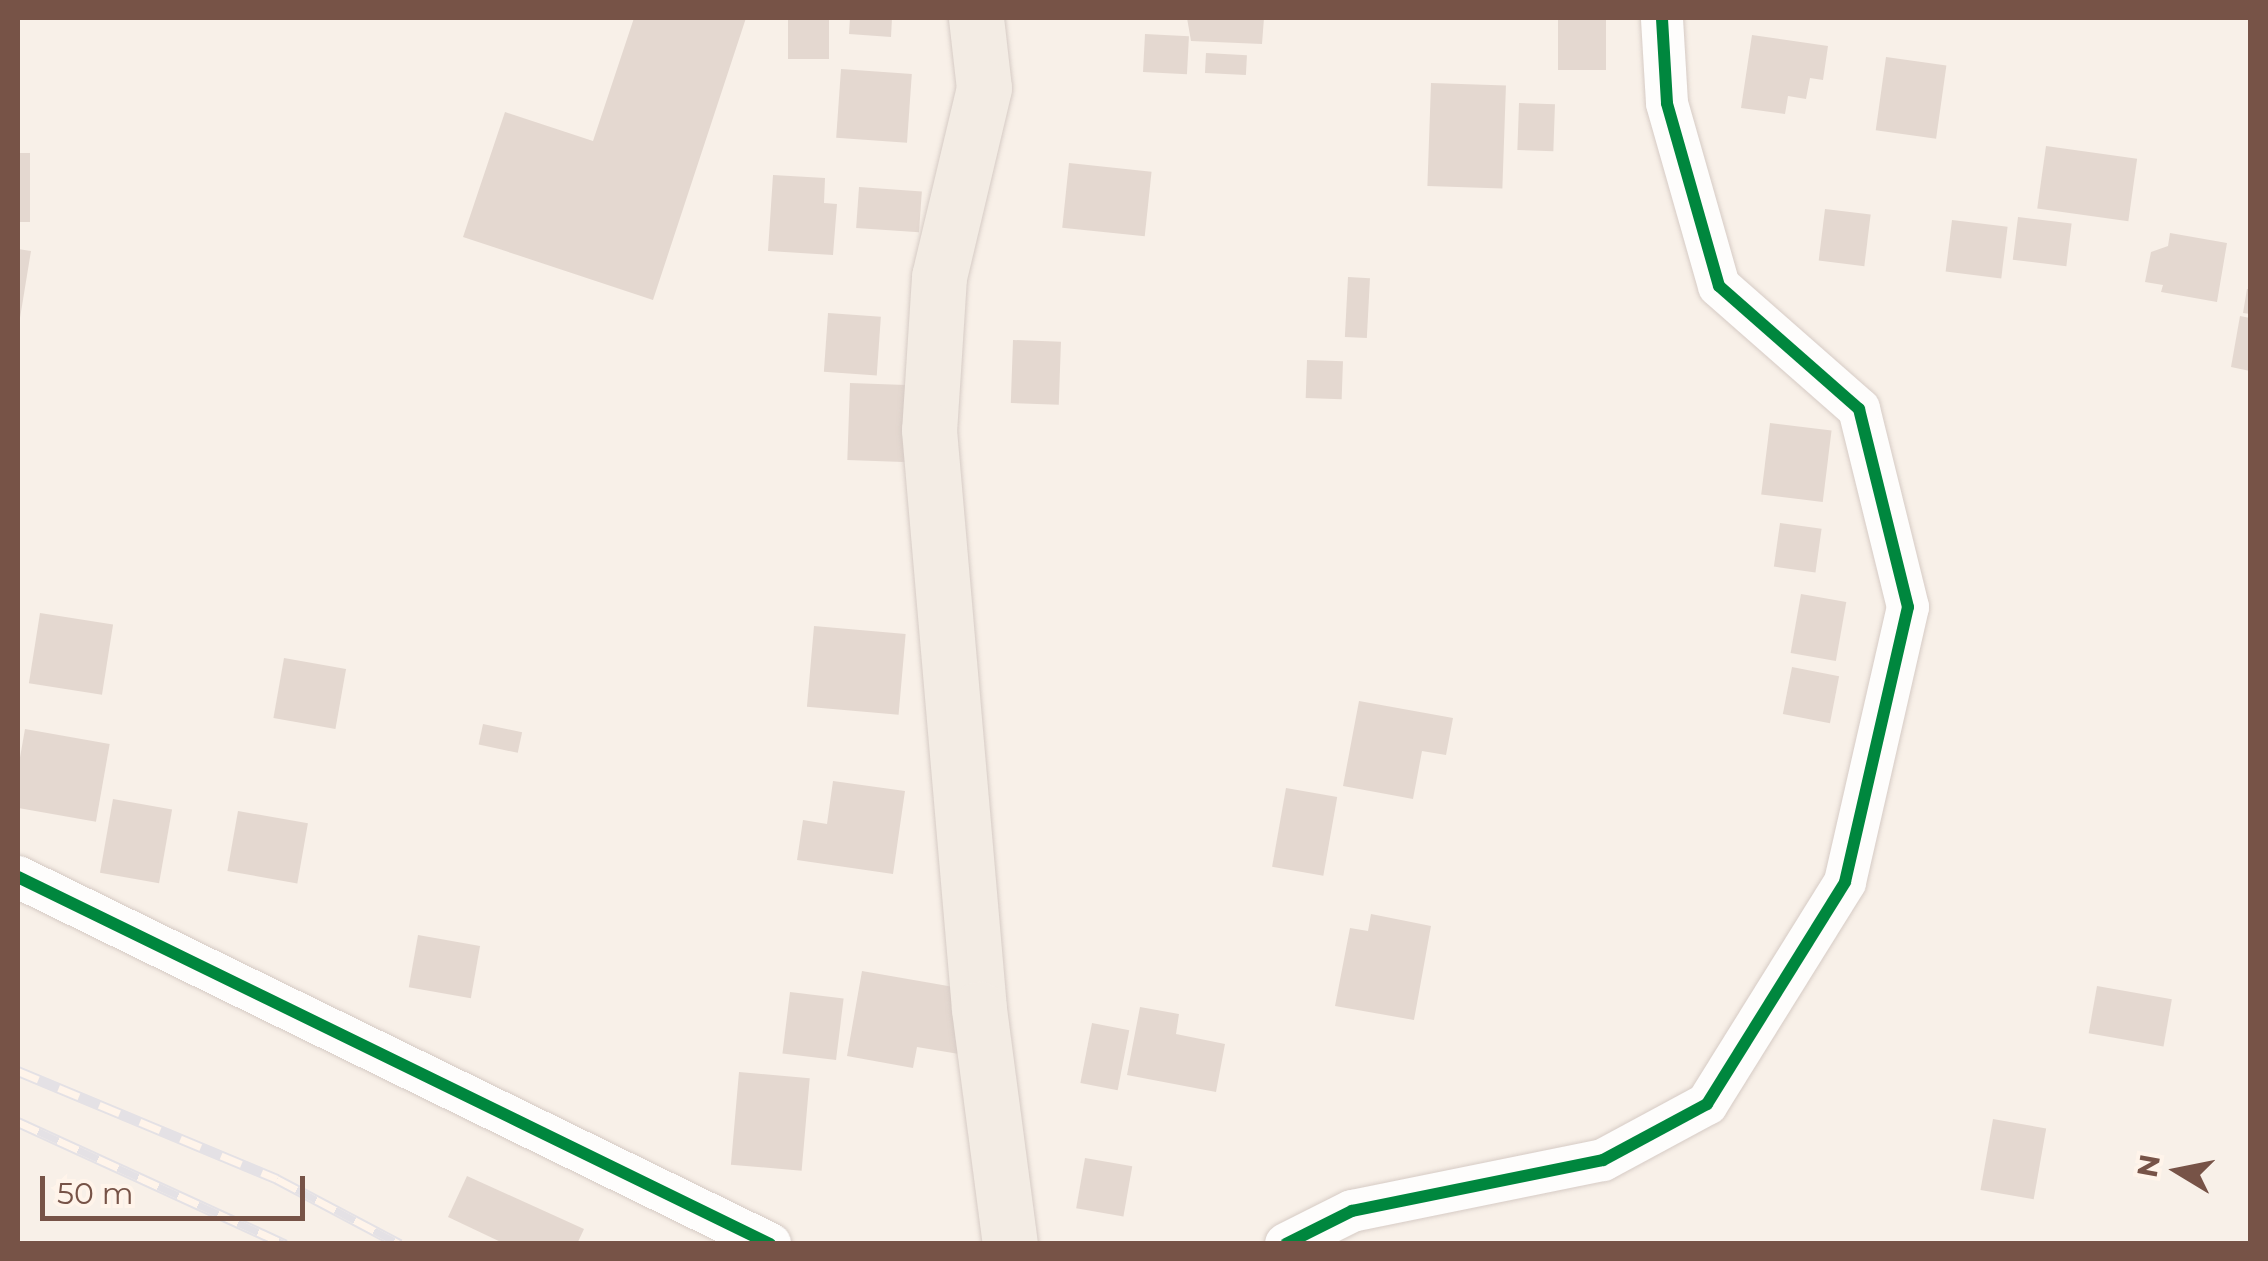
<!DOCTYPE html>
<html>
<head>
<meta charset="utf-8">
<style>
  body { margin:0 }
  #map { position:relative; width:2268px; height:1261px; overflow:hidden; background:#f8f0e8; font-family:Montserrat,sans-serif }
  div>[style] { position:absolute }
  .building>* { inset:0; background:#e4d8d0; transform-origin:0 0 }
  .roads { filter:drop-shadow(0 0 2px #d6cbc5) drop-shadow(0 0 2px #d6cbc5) }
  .minor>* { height:42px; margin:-21px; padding:0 21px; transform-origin:21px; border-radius:21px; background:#fefdfc }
  .major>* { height:55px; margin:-27.5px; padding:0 27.5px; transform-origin:27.5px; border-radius:27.5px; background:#f3ece4 }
  .rail>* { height:11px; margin-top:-5.5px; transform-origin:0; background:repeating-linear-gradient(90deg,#fff4ea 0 22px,#e4e1e5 0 44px); box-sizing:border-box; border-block:2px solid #e4e1e5 }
  .cycleway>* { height:12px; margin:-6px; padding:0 6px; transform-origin:6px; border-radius:6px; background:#00873e }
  span { translate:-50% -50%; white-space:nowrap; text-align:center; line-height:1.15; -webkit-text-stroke:8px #fff4ea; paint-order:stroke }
  .frame { position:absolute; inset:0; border:20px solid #775347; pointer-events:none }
  .north { position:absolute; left:2128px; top:1121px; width:100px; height:100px; -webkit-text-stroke:8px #fff4ea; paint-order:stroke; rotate:280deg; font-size:28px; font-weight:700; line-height:40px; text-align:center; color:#775347 }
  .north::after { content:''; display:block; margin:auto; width:35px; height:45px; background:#775347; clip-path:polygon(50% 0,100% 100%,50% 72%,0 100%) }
  .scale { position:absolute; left:40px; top:1176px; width:265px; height:45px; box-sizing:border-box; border:5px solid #775347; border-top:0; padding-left:12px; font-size:30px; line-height:35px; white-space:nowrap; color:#775347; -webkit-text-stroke:8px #fff4ea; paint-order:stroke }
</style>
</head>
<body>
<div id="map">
  <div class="building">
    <i style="clip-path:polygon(634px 18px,746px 18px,653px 300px,463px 237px,505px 112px,593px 141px)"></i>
    <i style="left:788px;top:18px;width:41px;height:41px"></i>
    <i style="clip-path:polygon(850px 18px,892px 18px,891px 37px,849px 34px)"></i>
    <i style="clip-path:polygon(1187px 18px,1264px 18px,1262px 44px,1191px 41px)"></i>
    <i style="left:1558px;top:18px;width:48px;height:52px"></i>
    <i style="left:1145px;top:34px;width:44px;height:38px;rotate:3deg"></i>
    <i style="clip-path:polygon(1752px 35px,1828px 46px,1823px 80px,1810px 78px,1806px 99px,1788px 96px,1785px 114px,1741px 108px)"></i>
    <i style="left:1206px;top:53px;width:41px;height:20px;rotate:3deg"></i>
    <i style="left:1886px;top:57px;width:61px;height:74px;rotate:8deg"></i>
    <i style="left:841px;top:69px;width:71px;height:69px;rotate:4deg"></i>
    <i style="left:1431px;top:83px;width:75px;height:103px;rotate:2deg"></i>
    <i style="left:1519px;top:103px;width:36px;height:47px;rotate:2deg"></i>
    <i style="left:2046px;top:146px;width:92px;height:63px;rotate:8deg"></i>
    <i style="left:18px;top:153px;width:12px;height:69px"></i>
    <i style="left:1069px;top:163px;width:83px;height:65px;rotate:6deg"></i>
    <i style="clip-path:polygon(773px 175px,825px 178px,824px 203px,837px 204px,833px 255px,768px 251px)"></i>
    <i style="left:859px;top:187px;width:63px;height:41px;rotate:4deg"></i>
    <i style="left:1825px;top:209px;width:46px;height:52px;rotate:7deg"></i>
    <i style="left:2018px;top:217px;width:54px;height:43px;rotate:7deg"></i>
    <i style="left:1952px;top:220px;width:56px;height:52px;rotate:7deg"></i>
    <i style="clip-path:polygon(2170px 233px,2227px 243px,2217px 302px,2161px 292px,2163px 285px,2145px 282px,2151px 252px,2168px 246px)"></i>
    <i style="clip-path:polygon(18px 249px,31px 251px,20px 318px,18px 317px)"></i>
    <i style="left:1348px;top:277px;width:22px;height:60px;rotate:3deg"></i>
    <i style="clip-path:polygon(2247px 289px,2250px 289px,2250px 314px,2243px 313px)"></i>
    <i style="left:828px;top:313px;width:53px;height:59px;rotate:4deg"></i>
    <i style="clip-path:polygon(2240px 316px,2250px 318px,2250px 371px,2231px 367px)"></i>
    <i style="left:1013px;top:340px;width:48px;height:63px;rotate:2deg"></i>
    <i style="left:1307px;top:360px;width:36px;height:38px;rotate:2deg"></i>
    <i style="left:850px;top:383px;width:63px;height:77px;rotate:2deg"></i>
    <i style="left:1770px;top:423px;width:62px;height:72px;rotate:7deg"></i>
    <i style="left:1780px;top:523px;width:42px;height:44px;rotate:8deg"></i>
    <i style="left:1801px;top:594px;width:46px;height:60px;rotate:10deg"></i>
    <i style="left:40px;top:613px;width:74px;height:71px;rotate:9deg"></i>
    <i style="left:814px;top:626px;width:92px;height:81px;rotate:5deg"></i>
    <i style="left:284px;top:658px;width:63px;height:61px;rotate:10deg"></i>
    <i style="left:1792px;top:667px;width:48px;height:48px;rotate:11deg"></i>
    <i style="clip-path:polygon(1359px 701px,1453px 718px,1446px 755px,1422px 751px,1413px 799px,1343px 786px)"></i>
    <i style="left:483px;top:724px;width:40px;height:21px;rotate:12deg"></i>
    <i style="left:25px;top:729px;width:86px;height:79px;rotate:10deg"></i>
    <i style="clip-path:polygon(833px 781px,905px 791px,893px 874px,797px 860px,803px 820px,827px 824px)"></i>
    <i style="left:1286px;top:788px;width:52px;height:80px;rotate:10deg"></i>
    <i style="left:113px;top:799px;width:60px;height:75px;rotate:10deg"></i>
    <i style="left:238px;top:811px;width:71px;height:61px;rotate:10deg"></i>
    <i style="clip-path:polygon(1371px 914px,1431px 926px,1414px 1020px,1335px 1006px,1350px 928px,1368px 931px)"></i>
    <i style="left:418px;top:935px;width:63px;height:53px;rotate:10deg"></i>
    <i style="clip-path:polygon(862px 971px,971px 990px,959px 1054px,917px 1047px,913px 1068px,847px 1056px)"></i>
    <i style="left:2097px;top:986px;width:76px;height:48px;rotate:10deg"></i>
    <i style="left:790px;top:992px;width:54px;height:62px;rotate:7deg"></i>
    <i style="clip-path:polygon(1140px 1007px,1179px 1014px,1176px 1034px,1225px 1044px,1216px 1092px,1127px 1075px)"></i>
    <i style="left:1092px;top:1023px;width:38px;height:61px;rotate:11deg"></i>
    <i style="left:739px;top:1072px;width:71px;height:93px;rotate:5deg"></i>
    <i style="left:1993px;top:1119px;width:54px;height:72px;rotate:10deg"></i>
    <i style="left:1085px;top:1158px;width:48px;height:51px;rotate:10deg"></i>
    <i style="clip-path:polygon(467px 1176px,584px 1229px,577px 1244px,505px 1244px,448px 1217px)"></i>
  </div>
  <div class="roads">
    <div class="minor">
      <i style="left:18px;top:877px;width:837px;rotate:26.01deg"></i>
      <i style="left:1286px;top:1244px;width:74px;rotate:-26.6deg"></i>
      <i style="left:1352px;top:1211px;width:256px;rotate:-11.5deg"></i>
      <i style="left:1603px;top:1160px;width:118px;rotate:-28.3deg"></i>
      <i style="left:1707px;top:1104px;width:261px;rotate:-58.1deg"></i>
      <i style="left:1845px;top:882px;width:282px;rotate:-77.1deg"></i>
      <i style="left:1908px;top:607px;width:204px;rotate:-103.9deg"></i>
      <i style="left:1859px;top:409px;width:186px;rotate:-138.7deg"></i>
      <i style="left:1719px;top:286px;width:190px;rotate:-105.9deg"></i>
      <i style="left:1667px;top:103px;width:85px;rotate:-93.4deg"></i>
    </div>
    <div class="major">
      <i style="left:976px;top:18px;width:70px;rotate:83.5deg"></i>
      <i style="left:984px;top:88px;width:194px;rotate:103.4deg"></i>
      <i style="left:939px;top:277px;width:153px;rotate:93.7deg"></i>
      <i style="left:929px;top:430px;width:581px;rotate:85.06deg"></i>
      <i style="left:979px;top:1009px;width:237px;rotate:82.5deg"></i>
    </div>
  </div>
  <div class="rail">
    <i style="left:18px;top:1071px;width:281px;rotate:22.6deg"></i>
    <i style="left:277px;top:1179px;width:139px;rotate:27.9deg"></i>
    <i style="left:18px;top:1122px;width:294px;rotate:24.6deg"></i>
  </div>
  <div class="cycleway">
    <i style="left:18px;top:877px;width:837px;rotate:26.01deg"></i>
    <i style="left:1286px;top:1244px;width:74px;rotate:-26.6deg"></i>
    <i style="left:1352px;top:1211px;width:256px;rotate:-11.5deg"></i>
    <i style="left:1603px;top:1160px;width:118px;rotate:-28.3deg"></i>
    <i style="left:1707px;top:1104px;width:261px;rotate:-58.1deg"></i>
    <i style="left:1845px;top:882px;width:282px;rotate:-77.1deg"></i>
    <i style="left:1908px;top:607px;width:204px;rotate:-103.9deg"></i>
    <i style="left:1859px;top:409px;width:186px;rotate:-138.7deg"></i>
    <i style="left:1719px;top:286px;width:190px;rotate:-105.9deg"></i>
    <i style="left:1667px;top:103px;width:85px;rotate:-93.4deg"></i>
  </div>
  <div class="frame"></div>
  <div class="north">N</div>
  <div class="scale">50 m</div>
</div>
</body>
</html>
